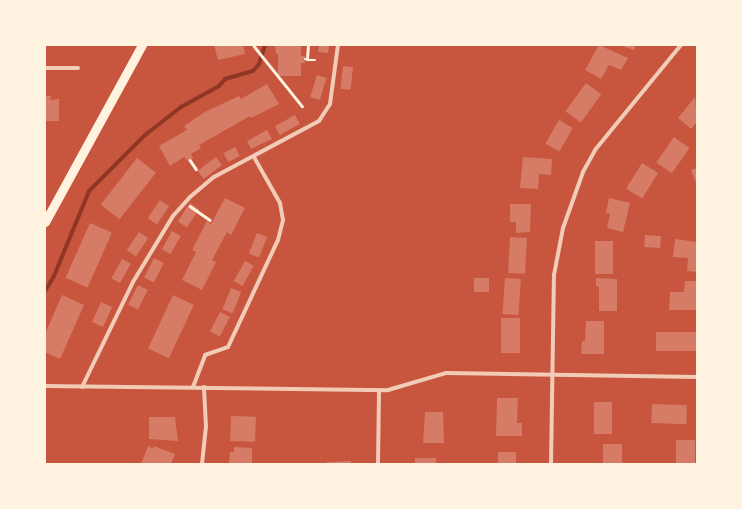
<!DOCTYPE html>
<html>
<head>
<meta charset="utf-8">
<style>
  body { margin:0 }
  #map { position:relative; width:742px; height:509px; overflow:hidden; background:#c8553d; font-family:Roboto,sans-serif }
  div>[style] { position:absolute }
  .stream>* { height:4px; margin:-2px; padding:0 2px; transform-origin:2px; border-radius:2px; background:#8f3625 }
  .building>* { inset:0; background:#d67c66; transform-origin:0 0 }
  .path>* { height:2.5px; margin:-1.25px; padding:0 1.25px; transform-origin:1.25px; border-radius:1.25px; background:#fff3e0 }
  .minor>* { height:4px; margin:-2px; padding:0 2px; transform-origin:2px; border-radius:2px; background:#f1ccb7 }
  .primary>* { height:9px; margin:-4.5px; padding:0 4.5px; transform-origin:4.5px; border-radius:4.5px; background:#fff3e0 }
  span { translate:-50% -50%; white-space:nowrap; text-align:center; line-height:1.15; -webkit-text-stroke:4px #fff3e0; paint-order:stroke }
  .frame { position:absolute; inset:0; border:46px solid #fff3e0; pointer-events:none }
</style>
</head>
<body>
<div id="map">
  <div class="stream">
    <i style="left:45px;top:291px;width:17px;rotate:-59deg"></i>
    <i style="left:54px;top:276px;width:92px;rotate:-67.6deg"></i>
    <i style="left:89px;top:191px;width:79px;rotate:-45deg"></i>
    <i style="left:145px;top:135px;width:46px;rotate:-37.9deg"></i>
    <i style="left:181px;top:107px;width:43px;rotate:-28.9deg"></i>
    <i style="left:219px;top:86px;width:9px;rotate:-49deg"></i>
    <i style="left:225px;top:79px;width:29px;rotate:-16deg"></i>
    <i style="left:253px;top:71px;width:9px;rotate:-49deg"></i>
    <i style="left:259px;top:64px;width:20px;rotate:-72deg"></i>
  </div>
  <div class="building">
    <i style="clip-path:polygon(214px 45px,243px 45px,245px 54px,218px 60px)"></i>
    <i style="clip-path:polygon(275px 45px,301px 45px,301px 56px,305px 56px,305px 63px,301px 63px,301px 76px,278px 76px,278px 54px,276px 54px)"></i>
    <i style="clip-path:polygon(319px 45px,329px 45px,328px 53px,318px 52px)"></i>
    <i style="clip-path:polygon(599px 45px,628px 58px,621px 70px,609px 65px,601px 79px,585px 70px)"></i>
    <i style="clip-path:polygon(619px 45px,635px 45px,634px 50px)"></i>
    <i style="left:343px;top:66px;width:10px;height:23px;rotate:6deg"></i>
    <i style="left:317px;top:75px;width:10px;height:23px;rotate:17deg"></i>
    <i style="left:586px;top:83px;width:19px;height:35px;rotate:36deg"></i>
    <i style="clip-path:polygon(267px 84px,279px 104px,251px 118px,250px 116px,199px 145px,201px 148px,191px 154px,193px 158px,188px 161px,184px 157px,170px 166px,159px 146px,187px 130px,184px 126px,205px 112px,239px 96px,241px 99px)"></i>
    <i style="clip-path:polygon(45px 96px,51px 96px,50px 100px,59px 99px,59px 121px,45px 121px)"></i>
    <i style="clip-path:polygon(695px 97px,697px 122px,691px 129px,678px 118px)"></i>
    <i style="left:295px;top:115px;width:10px;height:23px;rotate:61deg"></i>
    <i style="left:559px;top:120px;width:16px;height:27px;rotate:30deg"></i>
    <i style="clip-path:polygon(267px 130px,272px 139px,251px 149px,247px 141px)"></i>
    <i style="left:674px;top:137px;width:19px;height:31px;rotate:35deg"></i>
    <i style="left:235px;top:147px;width:10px;height:13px;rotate:61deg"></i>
    <i style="left:216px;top:157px;width:10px;height:23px;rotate:53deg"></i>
    <i style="clip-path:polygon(523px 157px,552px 159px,551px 175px,539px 174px,538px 189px,520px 188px)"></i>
    <i style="left:137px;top:158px;width:24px;height:59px;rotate:38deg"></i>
    <i style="left:642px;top:163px;width:19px;height:30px;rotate:32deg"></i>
    <i style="clip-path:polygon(697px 168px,697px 185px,691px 170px)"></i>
    <i style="clip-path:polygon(225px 198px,245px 208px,231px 235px,227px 232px,212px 260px,216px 262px,202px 290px,182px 280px,196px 252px,192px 250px,207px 221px,211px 224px)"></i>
    <i style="clip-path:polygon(609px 198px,630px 203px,623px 232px,607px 228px,610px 214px,606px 213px)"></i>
    <i style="left:160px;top:200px;width:11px;height:22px;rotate:34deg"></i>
    <i style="left:190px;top:203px;width:11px;height:22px;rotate:34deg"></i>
    <i style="clip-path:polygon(510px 204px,531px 204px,530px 232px,516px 233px,516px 222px,510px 222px)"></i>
    <i style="left:90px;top:223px;width:24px;height:60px;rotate:24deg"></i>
    <i style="left:172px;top:231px;width:10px;height:21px;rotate:29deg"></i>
    <i style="left:139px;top:232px;width:11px;height:22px;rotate:34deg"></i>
    <i style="left:257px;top:233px;width:11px;height:22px;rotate:22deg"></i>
    <i style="left:645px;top:235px;width:16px;height:12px;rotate:4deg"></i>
    <i style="left:510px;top:237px;width:17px;height:36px;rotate:3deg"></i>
    <i style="clip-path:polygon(675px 239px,697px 242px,697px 272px,687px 271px,688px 258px,673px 257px)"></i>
    <i style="left:595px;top:241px;width:18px;height:33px"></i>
    <i style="left:154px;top:258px;width:11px;height:22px;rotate:27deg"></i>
    <i style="left:122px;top:259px;width:10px;height:22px;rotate:29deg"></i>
    <i style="left:245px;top:261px;width:10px;height:23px;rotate:29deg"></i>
    <i style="left:474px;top:278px;width:15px;height:14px"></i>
    <i style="left:505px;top:278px;width:16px;height:36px;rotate:4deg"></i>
    <i style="clip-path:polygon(596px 278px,617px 279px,617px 311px,599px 311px,599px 287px,596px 286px)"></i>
    <i style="clip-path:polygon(685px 281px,697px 281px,697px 310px,669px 310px,670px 292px,684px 292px)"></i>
    <i style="left:138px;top:285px;width:11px;height:22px;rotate:27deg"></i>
    <i style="left:231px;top:288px;width:11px;height:23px;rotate:22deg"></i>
    <i style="clip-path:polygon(62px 295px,84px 305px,60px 359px,45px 352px,45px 334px)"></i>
    <i style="left:173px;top:295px;width:23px;height:59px;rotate:25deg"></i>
    <i style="left:101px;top:302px;width:12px;height:22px;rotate:24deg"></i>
    <i style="left:220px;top:312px;width:11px;height:22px;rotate:27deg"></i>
    <i style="left:501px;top:318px;width:19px;height:35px"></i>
    <i style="clip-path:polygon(586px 321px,604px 321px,604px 354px,581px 354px,582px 341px,585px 341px)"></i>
    <i style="left:656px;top:332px;width:41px;height:19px"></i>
    <i style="clip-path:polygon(497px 398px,518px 398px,517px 423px,522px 423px,522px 436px,496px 436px)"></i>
    <i style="left:594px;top:402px;width:18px;height:32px"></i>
    <i style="left:652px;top:404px;width:35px;height:19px;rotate:2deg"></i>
    <i style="clip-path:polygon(425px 412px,443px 412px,444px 443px,423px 443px)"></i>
    <i style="left:231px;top:416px;width:25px;height:25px;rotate:2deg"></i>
    <i style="clip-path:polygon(149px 417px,175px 417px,178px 441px,149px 439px)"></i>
    <i style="left:676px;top:440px;width:19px;height:24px"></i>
    <i style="clip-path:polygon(603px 444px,622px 444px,622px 462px,626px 464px,603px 464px)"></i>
    <i style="clip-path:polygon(148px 446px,153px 449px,154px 446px,175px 454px,171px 464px,141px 464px)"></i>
    <i style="clip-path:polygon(234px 447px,252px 448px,252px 464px,229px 464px,230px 452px,234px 452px)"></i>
    <i style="left:498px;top:452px;width:18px;height:12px"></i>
    <i style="left:415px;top:458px;width:21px;height:6px"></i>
    <i style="clip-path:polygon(351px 461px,351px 464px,327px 464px,327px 462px)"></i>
  </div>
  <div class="path">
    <i style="left:254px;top:46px;width:77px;rotate:51.3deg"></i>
    <i style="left:305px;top:59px;width:2px"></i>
    <i style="left:307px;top:59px;width:14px;rotate:-86deg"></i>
    <i style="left:307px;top:60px;width:8px"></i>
    <i style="left:190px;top:160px;width:11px;rotate:56deg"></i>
    <i style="left:190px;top:206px;width:24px;rotate:35deg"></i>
  </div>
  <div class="minor">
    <i style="left:45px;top:68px;width:33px"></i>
    <i style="left:45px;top:386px;width:343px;rotate:0.7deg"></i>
    <i style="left:388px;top:390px;width:60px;rotate:-16.3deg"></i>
    <i style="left:446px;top:373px;width:251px;rotate:0.9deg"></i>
    <i style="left:82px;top:387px;width:117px;rotate:-64.1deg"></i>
    <i style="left:133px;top:282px;width:77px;rotate:-58.8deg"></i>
    <i style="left:173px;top:216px;width:25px;rotate:-48deg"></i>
    <i style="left:190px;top:197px;width:31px;rotate:-40deg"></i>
    <i style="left:214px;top:177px;width:119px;rotate:-28.1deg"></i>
    <i style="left:319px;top:121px;width:20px;rotate:-57deg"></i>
    <i style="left:330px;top:104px;width:60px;rotate:-82.3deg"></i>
    <i style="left:193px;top:387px;width:34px;rotate:-69deg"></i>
    <i style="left:205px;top:355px;width:24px;rotate:-19deg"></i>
    <i style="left:228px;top:347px;width:118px;rotate:-65deg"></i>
    <i style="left:278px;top:240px;width:21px;rotate:-76deg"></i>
    <i style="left:283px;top:220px;width:17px;rotate:-100deg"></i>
    <i style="left:280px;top:203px;width:53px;rotate:-119.5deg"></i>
    <i style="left:202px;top:464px;width:37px;rotate:-84deg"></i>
    <i style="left:206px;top:427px;width:40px;rotate:-92.9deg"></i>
    <i style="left:378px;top:464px;width:74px;rotate:-89.2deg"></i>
    <i style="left:551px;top:464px;width:189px;rotate:-89.1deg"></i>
    <i style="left:554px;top:275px;width:48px;rotate:-79.2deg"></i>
    <i style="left:563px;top:228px;width:59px;rotate:-70.3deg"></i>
    <i style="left:583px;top:172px;width:25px;rotate:-61deg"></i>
    <i style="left:595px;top:150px;width:136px;rotate:-50.7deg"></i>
  </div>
  <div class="primary">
    <i style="left:45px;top:222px;width:202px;rotate:-61.3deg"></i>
  </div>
  <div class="frame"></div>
</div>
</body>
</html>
